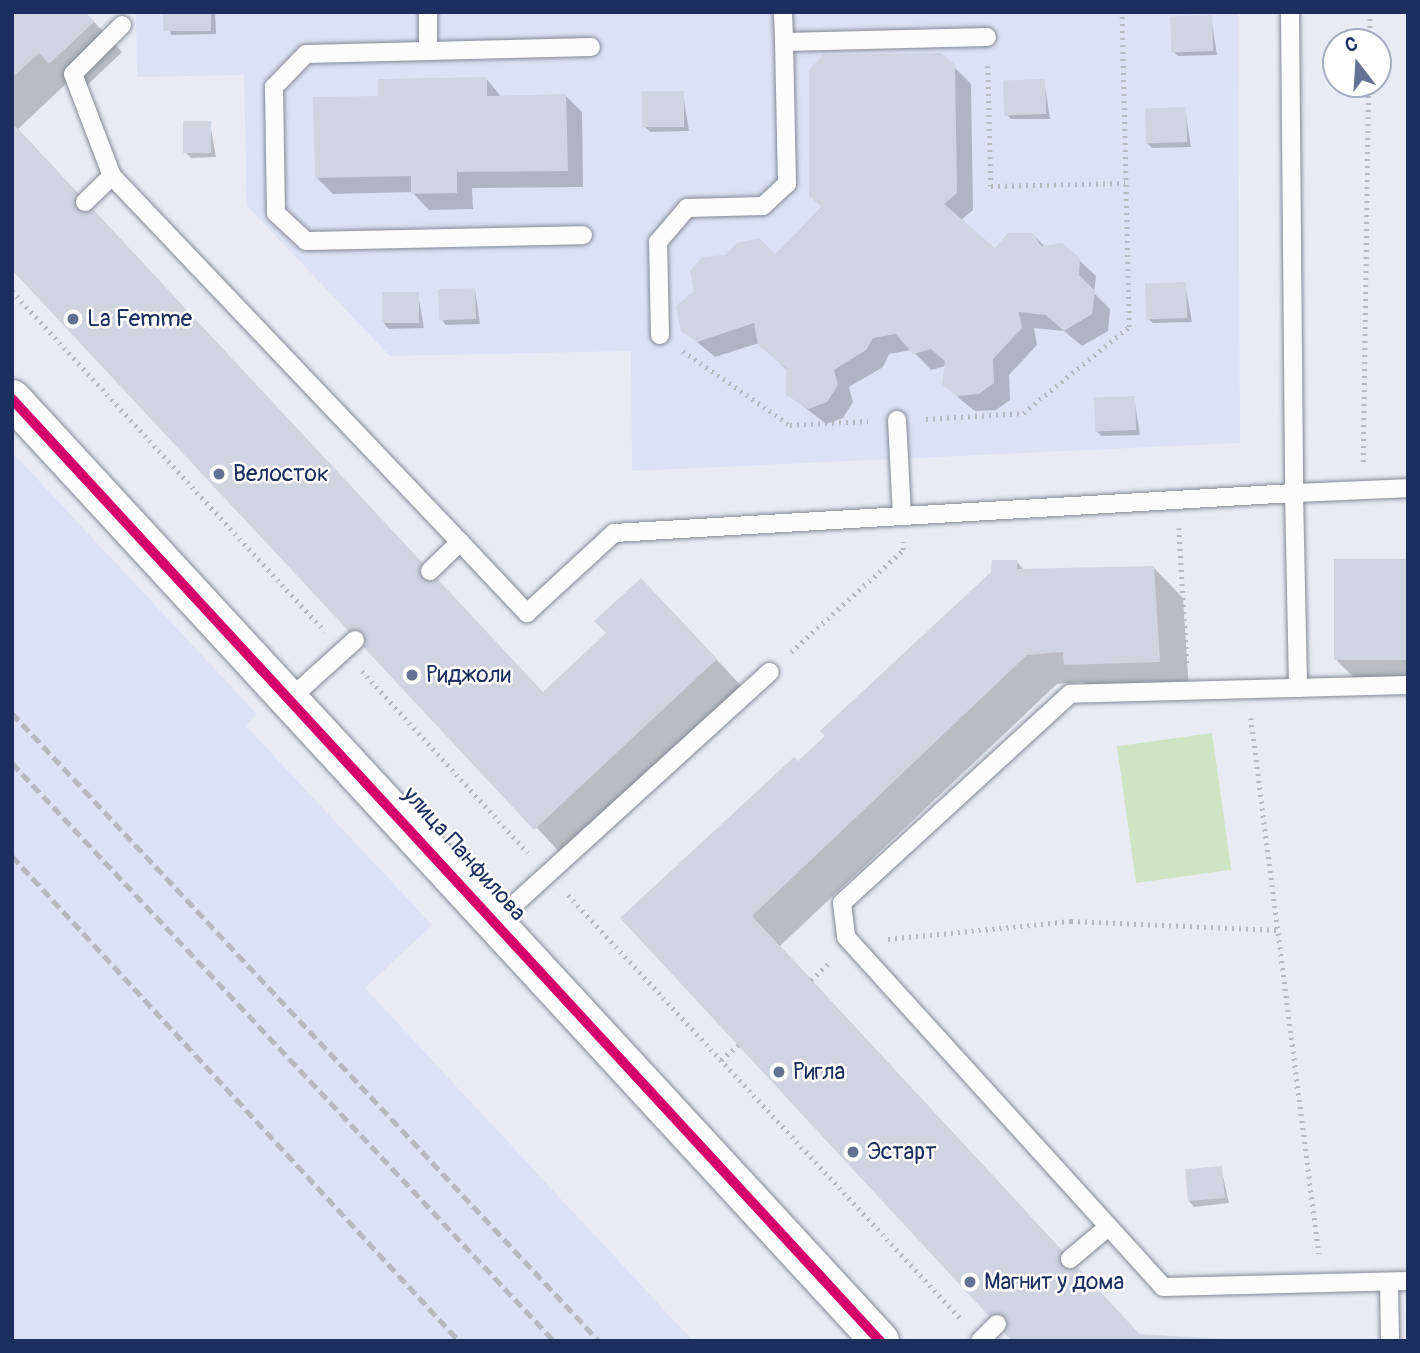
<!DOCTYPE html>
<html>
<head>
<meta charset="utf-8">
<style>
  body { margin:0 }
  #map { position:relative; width:1420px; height:1353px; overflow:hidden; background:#e8ebf4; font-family:Pangolin,sans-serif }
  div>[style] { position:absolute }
  .built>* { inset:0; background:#dbe2f3 }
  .green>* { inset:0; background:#cfe4c2; transform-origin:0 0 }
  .shadow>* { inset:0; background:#0003 }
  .building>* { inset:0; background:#cfd4e1; transform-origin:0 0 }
  .path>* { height:4.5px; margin-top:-2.25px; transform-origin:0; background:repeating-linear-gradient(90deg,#b6b9bf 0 2px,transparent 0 7px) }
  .roads { filter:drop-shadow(0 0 2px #838995) drop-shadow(0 0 2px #838995) }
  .lane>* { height:18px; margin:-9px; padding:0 9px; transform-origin:9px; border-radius:9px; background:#fcfcfd }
  .secondary>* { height:38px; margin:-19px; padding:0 19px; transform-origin:19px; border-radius:19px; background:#fcfcfd }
  .rail>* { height:5px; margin-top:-2.5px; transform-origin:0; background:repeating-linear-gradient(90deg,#b6b9bf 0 10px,transparent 0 15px) }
  .cycleway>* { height:10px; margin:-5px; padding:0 5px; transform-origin:5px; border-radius:5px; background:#d6006c }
  .dots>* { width:19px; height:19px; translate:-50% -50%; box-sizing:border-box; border:4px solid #fff; border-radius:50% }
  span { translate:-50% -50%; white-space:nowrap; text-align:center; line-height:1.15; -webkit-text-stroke:5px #fff; paint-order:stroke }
  .poi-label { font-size:23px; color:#1b2f5e }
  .left { translate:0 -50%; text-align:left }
  .street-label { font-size:23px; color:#1b2f5e }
  .frame { position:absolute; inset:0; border:14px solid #1b2f5e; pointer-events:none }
  .north { position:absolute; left:1322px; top:28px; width:70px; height:70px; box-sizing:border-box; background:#fff; border:2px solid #a4acbf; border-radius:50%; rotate:343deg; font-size:19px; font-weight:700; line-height:28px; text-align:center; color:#1b2f5e }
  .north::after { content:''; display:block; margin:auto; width:24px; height:32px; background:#637192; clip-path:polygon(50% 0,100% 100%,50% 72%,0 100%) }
</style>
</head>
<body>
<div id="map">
  <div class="built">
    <i style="clip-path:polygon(136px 12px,1238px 12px,1240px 443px,632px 471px,631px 351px,390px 356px,247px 206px,244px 75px,137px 77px)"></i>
    <i style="clip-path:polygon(12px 452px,257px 714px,246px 726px,432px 925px,365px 988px,693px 1341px,12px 1341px)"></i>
  </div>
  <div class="green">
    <i style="left:1212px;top:733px;width:138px;height:96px;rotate:82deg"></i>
  </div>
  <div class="shadow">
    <i style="clip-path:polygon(12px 12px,85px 12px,122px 52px,80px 92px,69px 81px,18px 129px,544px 694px,670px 609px,745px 690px,565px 858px,12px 267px)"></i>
    <i style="clip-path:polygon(165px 12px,215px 12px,216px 34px,171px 35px)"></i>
    <i style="clip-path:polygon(1211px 17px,1217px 55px,1178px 56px,1173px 51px)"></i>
    <i style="clip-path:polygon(954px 67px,971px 84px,973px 210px,960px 221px,995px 250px,1033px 234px,1045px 247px,1079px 260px,1096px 276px,1094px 293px,1110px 309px,1108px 331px,1082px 346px,1064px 331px,1034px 328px,1037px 345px,1009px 375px,1010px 400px,996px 410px,975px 411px,961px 400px,944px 383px,946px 366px,931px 370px,912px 350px,889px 354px,883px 367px,849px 387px,853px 402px,843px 418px,826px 424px,788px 394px,787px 370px,759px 343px,715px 357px,683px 330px,775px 256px)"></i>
    <i style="clip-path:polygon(486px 78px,502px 98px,566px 96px,582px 112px,583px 187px,472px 188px,473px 209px,429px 210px,412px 192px,333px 194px,316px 177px,380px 98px)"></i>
    <i style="clip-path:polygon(1044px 80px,1050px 119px,1011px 119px,1006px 114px)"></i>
    <i style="clip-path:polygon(683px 93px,689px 131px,650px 132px,645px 127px)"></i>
    <i style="clip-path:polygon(1185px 109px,1191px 147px,1152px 148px,1147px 143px)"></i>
    <i style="clip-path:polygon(210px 123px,216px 157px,191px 158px,186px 153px)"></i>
    <i style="clip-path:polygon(1185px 284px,1192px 322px,1153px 323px,1147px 318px)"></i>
    <i style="clip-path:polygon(475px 290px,480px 324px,446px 325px,441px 319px)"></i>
    <i style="clip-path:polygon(418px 294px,424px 328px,389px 329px,384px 324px)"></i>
    <i style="clip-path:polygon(1134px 397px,1140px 435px,1102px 436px,1096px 431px)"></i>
    <i style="clip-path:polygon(1016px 561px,1025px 571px,1154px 568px,1183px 598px,1189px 691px,1095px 693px,1083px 682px,1057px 684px,780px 946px,1141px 1336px,1259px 1341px,1015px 1341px,712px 1014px,798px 763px,993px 573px)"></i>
    <i style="clip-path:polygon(1408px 561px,1408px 689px,1367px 690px,1337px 661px)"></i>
    <i style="clip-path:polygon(1221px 1168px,1229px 1203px,1194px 1207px,1189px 1201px)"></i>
  </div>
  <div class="building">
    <i style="clip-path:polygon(12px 12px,85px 12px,94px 22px,49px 64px,39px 53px,12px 78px)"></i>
    <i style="left:163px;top:12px;width:48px;height:19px"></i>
    <i style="left:1212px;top:15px;width:36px;height:42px;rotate:88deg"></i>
    <i style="clip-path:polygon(941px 53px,955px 65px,957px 193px,944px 204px,995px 248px,1008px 233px,1033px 233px,1041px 246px,1062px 243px,1080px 258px,1079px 275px,1095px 291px,1092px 314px,1064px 331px,1046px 315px,1019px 312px,1022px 328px,993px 359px,994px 383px,979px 394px,957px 396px,942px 384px,945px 361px,931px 349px,913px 354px,896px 334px,873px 338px,866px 350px,834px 370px,838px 385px,827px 402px,808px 409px,786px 395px,786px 368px,758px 345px,754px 323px,697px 342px,681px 331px,676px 306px,694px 291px,690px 271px,702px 257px,725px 255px,737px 243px,759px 238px,775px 254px,822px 207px,809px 196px,809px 70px,823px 55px)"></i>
    <i style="clip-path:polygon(487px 77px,487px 96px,566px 94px,568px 171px,457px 172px,457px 193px,411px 194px,411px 176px,315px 178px,313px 97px,378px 96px,378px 79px)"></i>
    <i style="left:1045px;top:79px;width:35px;height:42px;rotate:88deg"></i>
    <i style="left:684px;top:91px;width:36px;height:42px;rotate:90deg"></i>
    <i style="left:1186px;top:107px;width:35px;height:41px;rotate:88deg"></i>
    <i style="left:183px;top:121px;width:28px;height:32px"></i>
    <i style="clip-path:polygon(12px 123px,543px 692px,606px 633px,594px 621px,641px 578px,717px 659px,534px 830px,12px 270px)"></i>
    <i style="left:1186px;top:282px;width:36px;height:41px;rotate:88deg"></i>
    <i style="left:475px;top:288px;width:31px;height:37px;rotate:88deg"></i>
    <i style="left:419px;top:292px;width:31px;height:37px;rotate:90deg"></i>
    <i style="left:1135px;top:396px;width:34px;height:41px;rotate:88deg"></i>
    <i style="left:1408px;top:559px;width:101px;height:74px;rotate:90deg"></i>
    <i style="clip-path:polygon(992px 560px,1017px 560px,1017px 569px,1154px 566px,1160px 662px,1064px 665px,1063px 652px,1027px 655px,752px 916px,1139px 1334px,1257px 1341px,1012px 1341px,620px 918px,794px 757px,798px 761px,825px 736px,820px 731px,991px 572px)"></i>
    <i style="left:1222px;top:1166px;width:32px;height:37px;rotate:85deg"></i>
  </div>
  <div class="path">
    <i style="left:1369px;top:42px;width:30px;rotate:-88deg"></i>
    <i style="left:988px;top:66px;width:120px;rotate:88.6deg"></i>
    <i style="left:991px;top:186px;width:134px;rotate:-1.3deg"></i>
    <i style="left:12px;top:291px;width:462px;rotate:47.4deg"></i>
    <i style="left:683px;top:351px;width:130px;rotate:34.7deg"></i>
    <i style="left:790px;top:425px;width:78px;rotate:-2.9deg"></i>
    <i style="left:926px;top:419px;width:97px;rotate:-3.5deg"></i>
    <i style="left:1023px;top:413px;width:136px;rotate:-39.1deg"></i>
    <i style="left:1129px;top:327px;width:315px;rotate:-91.3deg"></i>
    <i style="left:1363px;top:462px;width:378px;rotate:-89.2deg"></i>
    <i style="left:1179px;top:528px;width:135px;rotate:86.6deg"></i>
    <i style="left:791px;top:652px;width:151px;rotate:-42.3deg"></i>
    <i style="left:903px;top:550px;width:8px;rotate:-90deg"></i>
    <i style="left:362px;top:671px;width:246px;rotate:47.6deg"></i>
    <i style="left:1251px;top:718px;width:540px;rotate:82.77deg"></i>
    <i style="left:568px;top:895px;width:580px;rotate:47.17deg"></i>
    <i style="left:888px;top:939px;width:184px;rotate:-5.6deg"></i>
    <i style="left:1071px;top:921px;width:207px;rotate:2.5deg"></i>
    <i style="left:811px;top:980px;width:28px;rotate:-44deg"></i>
    <i style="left:721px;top:1060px;width:23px;rotate:-41deg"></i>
  </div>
  <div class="roads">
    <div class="lane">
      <i style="left:428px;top:12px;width:39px;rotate:90deg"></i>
      <i style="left:428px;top:51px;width:163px;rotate:-1.4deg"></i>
      <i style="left:783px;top:12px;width:30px;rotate:88deg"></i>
      <i style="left:784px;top:42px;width:203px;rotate:-1.4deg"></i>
      <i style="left:1290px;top:12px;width:481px;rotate:89.5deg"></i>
      <i style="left:1294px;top:493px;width:114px;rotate:-2.5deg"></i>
      <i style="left:122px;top:25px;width:69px;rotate:135deg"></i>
      <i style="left:73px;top:74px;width:109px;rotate:69.1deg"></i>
      <i style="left:112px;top:176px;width:505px;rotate:46.44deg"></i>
      <i style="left:428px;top:51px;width:122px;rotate:178.6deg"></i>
      <i style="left:306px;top:54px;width:46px;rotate:134.1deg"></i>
      <i style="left:274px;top:87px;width:126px;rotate:89.1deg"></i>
      <i style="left:276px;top:213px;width:41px;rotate:43deg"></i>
      <i style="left:306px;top:241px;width:277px;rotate:-1.2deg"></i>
      <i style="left:85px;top:202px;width:37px;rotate:-44deg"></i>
      <i style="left:660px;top:335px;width:93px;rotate:-91.2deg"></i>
      <i style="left:658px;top:242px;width:45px;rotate:-49.5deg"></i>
      <i style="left:687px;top:208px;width:76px;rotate:-1.5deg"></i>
      <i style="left:763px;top:206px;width:33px;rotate:-43deg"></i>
      <i style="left:787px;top:184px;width:142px;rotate:-91.2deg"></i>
      <i style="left:897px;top:420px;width:96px;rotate:87deg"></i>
      <i style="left:430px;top:571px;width:42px;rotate:-44deg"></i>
      <i style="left:460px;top:542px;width:98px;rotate:46.7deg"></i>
      <i style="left:527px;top:613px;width:118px;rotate:-42.6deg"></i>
      <i style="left:614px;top:533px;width:681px;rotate:-3.37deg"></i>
      <i style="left:1294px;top:493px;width:195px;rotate:88.8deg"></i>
      <i style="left:1408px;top:685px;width:338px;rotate:178.5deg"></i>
      <i style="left:1070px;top:694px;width:309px;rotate:137.5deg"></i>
      <i style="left:842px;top:903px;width:34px;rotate:83deg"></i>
      <i style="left:846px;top:937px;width:472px;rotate:47.8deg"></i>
      <i style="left:1163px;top:1287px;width:245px;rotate:-1.4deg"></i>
      <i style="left:292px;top:697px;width:85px;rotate:-42.1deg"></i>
      <i style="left:496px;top:921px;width:370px;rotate:-42.3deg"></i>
      <i style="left:1070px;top:1259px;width:48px;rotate:-40deg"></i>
      <i style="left:1389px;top:1282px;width:59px;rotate:89deg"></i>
      <i style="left:980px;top:1341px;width:24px;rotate:-45deg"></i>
    </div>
    <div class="secondary">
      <i style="left:12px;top:399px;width:1281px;rotate:47.34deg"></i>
    </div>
  </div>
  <div class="rail">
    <i style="left:12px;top:713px;width:860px;rotate:46.93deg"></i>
    <i style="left:12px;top:763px;width:792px;rotate:46.84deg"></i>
    <i style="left:12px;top:856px;width:660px;rotate:47.33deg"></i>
  </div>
  <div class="cycleway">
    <i style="left:12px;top:399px;width:1281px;rotate:47.34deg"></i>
  </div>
  <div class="dots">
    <i style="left:73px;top:319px;background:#637192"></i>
    <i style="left:219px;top:474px;background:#637192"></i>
    <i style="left:412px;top:675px;background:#637192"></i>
    <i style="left:779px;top:1072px;background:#637192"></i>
    <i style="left:853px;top:1152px;background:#637192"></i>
    <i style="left:970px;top:1282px;background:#637192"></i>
  </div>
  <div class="poi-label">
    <span class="left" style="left:87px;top:319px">La Femme</span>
    <span class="left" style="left:233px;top:474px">Велосток</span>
    <span class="left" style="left:426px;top:675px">Риджоли</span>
    <span class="left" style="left:793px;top:1072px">Ригла</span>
    <span class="left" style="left:867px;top:1152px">Эстарт</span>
    <span class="left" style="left:984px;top:1282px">Магнит у дома</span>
  </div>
  <div class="street-label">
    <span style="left:464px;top:854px;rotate:48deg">улица Панфилова</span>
  </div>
  <div class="frame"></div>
  <div class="north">С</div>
</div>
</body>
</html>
